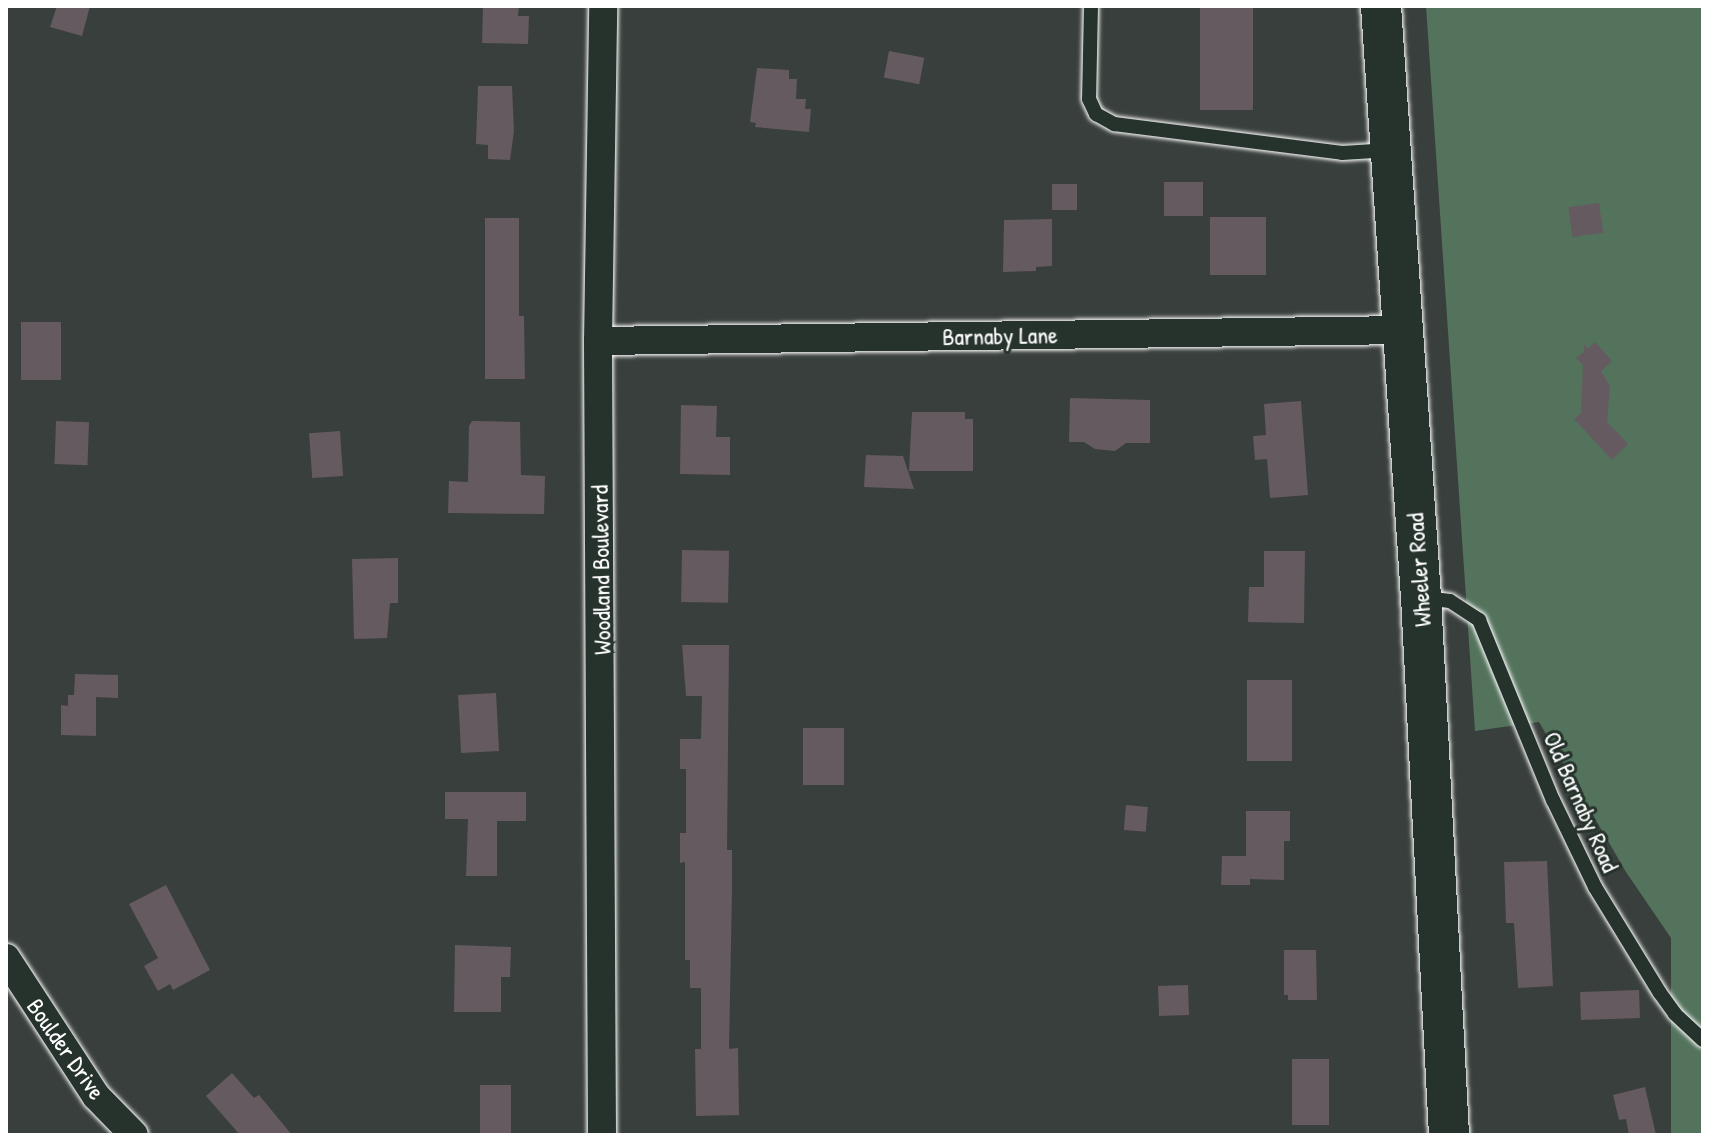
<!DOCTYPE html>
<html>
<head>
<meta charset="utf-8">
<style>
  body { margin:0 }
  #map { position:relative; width:1709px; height:1141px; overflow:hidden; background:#393f3c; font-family:"Patrick Hand",sans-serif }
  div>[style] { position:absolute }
  .green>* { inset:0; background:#53735c }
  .building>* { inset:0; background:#645a60; transform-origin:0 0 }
  .roads { filter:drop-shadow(0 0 2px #fff) drop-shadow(0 0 2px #fff) }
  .lane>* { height:14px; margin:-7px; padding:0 7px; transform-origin:7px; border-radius:7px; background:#26332d }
  .street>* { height:28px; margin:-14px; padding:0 14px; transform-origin:14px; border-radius:14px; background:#26332d }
  .secondary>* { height:40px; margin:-20px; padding:0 20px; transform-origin:20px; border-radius:20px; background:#26332d }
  span { translate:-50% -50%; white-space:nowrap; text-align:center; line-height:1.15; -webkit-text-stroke:6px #26332d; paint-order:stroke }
  .street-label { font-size:24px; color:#fff }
  .frame { position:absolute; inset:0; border:8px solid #fff; pointer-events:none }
</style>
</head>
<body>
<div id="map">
  <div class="green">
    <i style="clip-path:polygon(1426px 6px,1703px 6px,1703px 1135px,1671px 1135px,1671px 938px,1626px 872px,1539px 722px,1475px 731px)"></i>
  </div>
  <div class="building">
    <i style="clip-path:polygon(57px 6px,90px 6px,82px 36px,50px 27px)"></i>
    <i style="clip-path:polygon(483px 6px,519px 6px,518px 16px,529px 16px,528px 44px,482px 43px)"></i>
    <i style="left:1200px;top:6px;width:53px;height:104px"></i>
    <i style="left:889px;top:51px;width:36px;height:27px;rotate:11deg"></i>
    <i style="clip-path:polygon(757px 68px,789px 70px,789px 79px,797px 79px,796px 99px,806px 99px,805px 109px,811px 109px,809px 132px,755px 127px,756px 123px,750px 122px)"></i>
    <i style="clip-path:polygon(478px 86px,512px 86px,514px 131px,510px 160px,488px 159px,488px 145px,476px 144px)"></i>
    <i style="left:1164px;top:182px;width:39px;height:34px"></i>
    <i style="left:1052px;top:184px;width:25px;height:26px"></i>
    <i style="left:1599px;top:203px;width:30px;height:31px;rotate:82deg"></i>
    <i style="left:1210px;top:217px;width:56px;height:58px"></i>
    <i style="clip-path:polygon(485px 218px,519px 218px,519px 316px,524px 316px,525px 379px,485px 379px)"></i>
    <i style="clip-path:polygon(1052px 219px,1052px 266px,1036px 267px,1036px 271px,1003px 272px,1004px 220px)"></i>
    <i style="left:21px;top:322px;width:40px;height:58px"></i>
    <i style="clip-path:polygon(1595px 342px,1612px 361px,1601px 371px,1610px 386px,1607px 422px,1628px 444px,1612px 460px,1574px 419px,1581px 413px,1583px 365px,1576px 358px,1584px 352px,1584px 343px,1587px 349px)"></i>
    <i style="clip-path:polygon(1070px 398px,1150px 400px,1150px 443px,1126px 443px,1115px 451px,1095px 449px,1084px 442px,1069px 442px)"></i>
    <i style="clip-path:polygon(1301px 401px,1308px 495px,1270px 498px,1267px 459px,1255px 460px,1253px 436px,1266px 435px,1264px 404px)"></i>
    <i style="clip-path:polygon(681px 405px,717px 406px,716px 437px,730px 437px,730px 475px,680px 474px)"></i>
    <i style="clip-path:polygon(912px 412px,965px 412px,965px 419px,973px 419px,973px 471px,909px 471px)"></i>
    <i style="left:56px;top:421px;width:33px;height:43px;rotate:2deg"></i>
    <i style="clip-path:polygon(472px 421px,520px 422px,521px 475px,545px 476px,544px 514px,448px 513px,449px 481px,468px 482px,469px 426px)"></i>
    <i style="left:340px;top:431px;width:45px;height:31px;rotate:86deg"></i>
    <i style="clip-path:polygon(866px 455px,903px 456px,914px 489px,864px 487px)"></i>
    <i style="left:682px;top:550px;width:47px;height:52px;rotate:1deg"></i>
    <i style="clip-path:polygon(1264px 551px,1305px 551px,1304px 623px,1248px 622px,1249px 587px,1264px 587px)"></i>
    <i style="clip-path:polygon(398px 558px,398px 603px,390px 603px,387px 638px,354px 639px,352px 559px)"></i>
    <i style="clip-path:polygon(682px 645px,729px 645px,727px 850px,732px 850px,732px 891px,729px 1049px,738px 1048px,739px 1115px,696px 1116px,695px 1049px,701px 1049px,701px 988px,690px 988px,690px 960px,685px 960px,685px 862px,680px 863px,680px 833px,686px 833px,686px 769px,680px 769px,680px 739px,701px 739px,702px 696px,686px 696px)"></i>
    <i style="clip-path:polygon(75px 674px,118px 675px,118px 698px,96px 697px,96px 736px,61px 735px,61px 705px,68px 706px,68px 695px,74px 695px)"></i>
    <i style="left:1247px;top:680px;width:45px;height:81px"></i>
    <i style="left:496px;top:693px;width:58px;height:38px;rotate:87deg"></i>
    <i style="left:803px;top:728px;width:41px;height:57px"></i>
    <i style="clip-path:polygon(445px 792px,526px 792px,526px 821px,497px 821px,497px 876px,466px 876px,468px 819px,445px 819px)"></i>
    <i style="left:1126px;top:805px;width:22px;height:25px;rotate:5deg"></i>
    <i style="clip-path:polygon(1246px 811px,1290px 811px,1290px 841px,1284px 841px,1284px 880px,1250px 879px,1250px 885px,1221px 885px,1222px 856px,1246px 856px)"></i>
    <i style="clip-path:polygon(1547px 861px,1553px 986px,1518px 988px,1514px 923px,1506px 923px,1504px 862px)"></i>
    <i style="clip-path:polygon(166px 885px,210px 970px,173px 990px,170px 984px,158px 991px,144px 966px,158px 958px,129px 904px)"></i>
    <i style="clip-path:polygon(455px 945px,511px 947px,510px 977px,501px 977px,501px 1012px,454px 1012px)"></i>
    <i style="clip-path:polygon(1284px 950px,1316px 950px,1317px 1000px,1288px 1000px,1288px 995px,1284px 995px)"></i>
    <i style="left:1188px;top:985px;width:30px;height:30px;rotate:88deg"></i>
    <i style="left:1639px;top:990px;width:28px;height:59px;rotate:88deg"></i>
    <i style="left:1329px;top:1059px;width:66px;height:37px;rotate:90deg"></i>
    <i style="clip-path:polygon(232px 1073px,254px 1098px,259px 1095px,292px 1135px,240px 1135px,206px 1096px)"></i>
    <i style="left:480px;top:1085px;width:31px;height:50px"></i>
    <i style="clip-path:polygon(1645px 1087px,1656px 1135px,1629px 1135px,1626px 1119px,1619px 1120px,1613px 1095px)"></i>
  </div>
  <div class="roads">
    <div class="lane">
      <i style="left:1091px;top:6px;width:93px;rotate:91.2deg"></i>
      <i style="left:1089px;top:99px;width:17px;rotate:65deg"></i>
      <i style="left:1096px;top:114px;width:21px;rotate:29deg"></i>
      <i style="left:1114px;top:124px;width:230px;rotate:7.2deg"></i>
      <i style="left:1342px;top:153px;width:48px;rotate:-3.6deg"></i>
      <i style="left:1425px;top:598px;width:25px;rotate:7deg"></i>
      <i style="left:1450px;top:601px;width:35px;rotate:33deg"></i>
      <i style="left:1479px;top:620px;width:195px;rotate:67.7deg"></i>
      <i style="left:1553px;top:800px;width:97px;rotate:64.2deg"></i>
      <i style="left:1595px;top:887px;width:124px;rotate:58.5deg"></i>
      <i style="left:1660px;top:993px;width:26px;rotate:54deg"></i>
      <i style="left:1675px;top:1014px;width:38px;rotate:43deg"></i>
    </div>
    <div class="street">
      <i style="left:598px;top:341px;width:804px;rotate:-0.78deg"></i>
      <i style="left:6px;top:958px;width:165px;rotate:56.9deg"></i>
      <i style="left:96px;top:1096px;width:54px;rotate:45.7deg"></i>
      <i style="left:602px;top:1135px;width:794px;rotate:-90.29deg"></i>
      <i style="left:598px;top:341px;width:335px;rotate:-89.1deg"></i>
    </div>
    <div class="secondary">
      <i style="left:1381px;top:6px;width:592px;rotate:86.13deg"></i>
      <i style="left:1421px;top:597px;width:539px;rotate:87.02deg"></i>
    </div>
  </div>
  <div class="street-label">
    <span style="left:1000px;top:336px;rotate:-1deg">Barnaby Lane</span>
    <span style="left:601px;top:570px;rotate:-91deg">Woodland Boulevard</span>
    <span style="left:1419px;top:570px;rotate:-94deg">Wheeler Road</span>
    <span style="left:1581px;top:802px;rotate:66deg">Old Barnaby Road</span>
    <span style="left:66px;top:1049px;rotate:55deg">Boulder Drive</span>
  </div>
  <div class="frame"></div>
</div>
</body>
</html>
